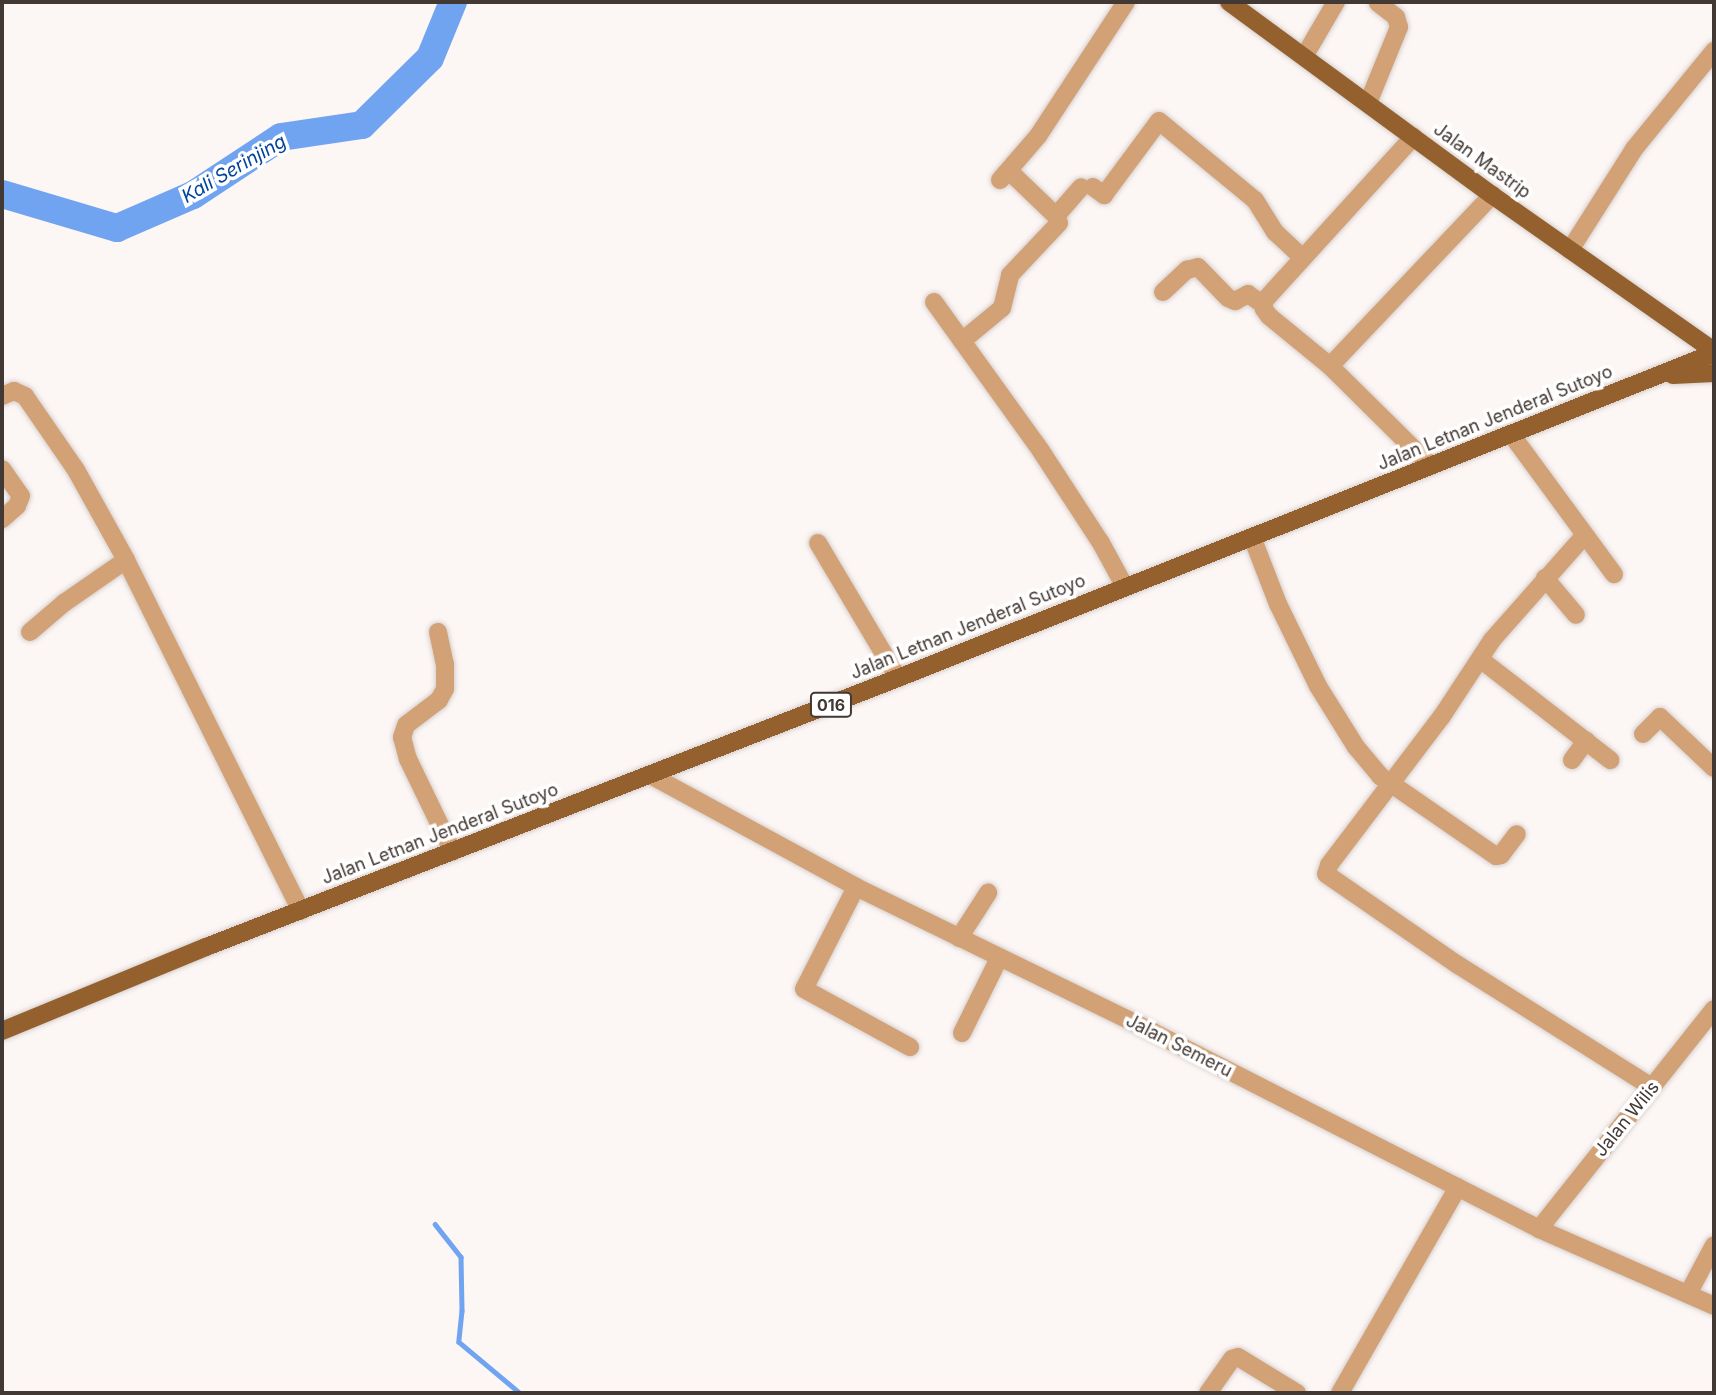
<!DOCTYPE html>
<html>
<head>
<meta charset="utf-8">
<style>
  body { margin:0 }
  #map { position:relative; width:1716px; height:1395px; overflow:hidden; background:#fcf6f4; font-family:Inter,sans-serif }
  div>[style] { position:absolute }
  .stream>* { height:4.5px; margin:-2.25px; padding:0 2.25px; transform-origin:2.25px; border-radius:2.25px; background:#71a4f0 }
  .river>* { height:28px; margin:-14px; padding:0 14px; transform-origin:14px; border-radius:14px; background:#71a4f0 }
  .roads { filter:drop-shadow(0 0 2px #d7d0ce) drop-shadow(0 0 2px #d7d0ce) }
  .minor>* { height:18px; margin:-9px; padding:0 9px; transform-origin:9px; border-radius:9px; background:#d2a175 }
  .major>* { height:18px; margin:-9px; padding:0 9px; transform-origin:9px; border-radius:9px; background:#94612e }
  span { translate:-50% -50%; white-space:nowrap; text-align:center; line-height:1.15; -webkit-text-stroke:7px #fff; paint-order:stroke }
  .shield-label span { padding:2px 5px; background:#fff; border:2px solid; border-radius:5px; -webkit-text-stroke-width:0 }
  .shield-label { font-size:16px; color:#433934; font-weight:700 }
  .street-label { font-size:18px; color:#433934 }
  .water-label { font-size:19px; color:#00449b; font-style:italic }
  .frame { position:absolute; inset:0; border:4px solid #433934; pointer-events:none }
</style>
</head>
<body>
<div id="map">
  <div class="stream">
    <i style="left:435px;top:1224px;width:42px;rotate:51.8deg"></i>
    <i style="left:461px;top:1257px;width:54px;rotate:88.9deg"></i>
    <i style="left:462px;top:1311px;width:31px;rotate:96deg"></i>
    <i style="left:459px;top:1342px;width:80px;rotate:39.9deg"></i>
  </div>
  <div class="river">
    <i style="left:2px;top:194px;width:120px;rotate:16.5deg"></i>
    <i style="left:117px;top:228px;width:83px;rotate:-23.5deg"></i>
    <i style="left:193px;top:195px;width:105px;rotate:-33.4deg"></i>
    <i style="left:281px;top:137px;width:82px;rotate:-8.4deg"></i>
    <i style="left:362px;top:125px;width:95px;rotate:-44.6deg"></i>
    <i style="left:430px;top:58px;width:61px;rotate:-67.7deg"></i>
  </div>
  <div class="roads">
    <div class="minor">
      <i style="left:1305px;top:55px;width:61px;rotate:-59.7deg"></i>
      <i style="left:1368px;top:103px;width:82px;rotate:-67.8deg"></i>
      <i style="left:1399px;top:27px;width:10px;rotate:-107deg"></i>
      <i style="left:1396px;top:17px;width:23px;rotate:-142deg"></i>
      <i style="left:1000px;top:180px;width:58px;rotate:-49.2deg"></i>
      <i style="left:1038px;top:136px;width:160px;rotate:-56.7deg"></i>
      <i style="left:1093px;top:187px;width:14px;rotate:36deg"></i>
      <i style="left:1104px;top:195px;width:92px;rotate:-53.4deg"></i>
      <i style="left:1159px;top:121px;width:124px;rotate:39.5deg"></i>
      <i style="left:1255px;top:200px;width:38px;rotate:58deg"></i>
      <i style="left:1275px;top:232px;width:37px;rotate:43deg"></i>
      <i style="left:1056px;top:216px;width:38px;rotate:-49deg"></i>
      <i style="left:1570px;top:250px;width:120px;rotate:-57.6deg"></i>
      <i style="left:1634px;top:149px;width:127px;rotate:-50.8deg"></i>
      <i style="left:1163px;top:292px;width:33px;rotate:-43deg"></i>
      <i style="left:1187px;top:270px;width:11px;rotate:-15deg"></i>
      <i style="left:1198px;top:267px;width:43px;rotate:45.9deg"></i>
      <i style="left:1228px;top:298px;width:8px;rotate:23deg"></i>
      <i style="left:1235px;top:301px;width:15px;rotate:-28deg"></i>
      <i style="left:1248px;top:294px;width:19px;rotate:35deg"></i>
      <i style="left:934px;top:302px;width:183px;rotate:54.3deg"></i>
      <i style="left:1041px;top:451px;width:110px;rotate:56.9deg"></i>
      <i style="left:1101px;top:543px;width:50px;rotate:61.4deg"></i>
      <i style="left:962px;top:341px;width:52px;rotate:-39.5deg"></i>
      <i style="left:1002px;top:308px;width:34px;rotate:-76deg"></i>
      <i style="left:1010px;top:275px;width:71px;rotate:-46.7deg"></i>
      <i style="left:1059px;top:223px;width:8px;rotate:-113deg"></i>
      <i style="left:1056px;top:216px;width:65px;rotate:-136.2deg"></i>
      <i style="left:1330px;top:366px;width:79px;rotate:-140.7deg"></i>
      <i style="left:1269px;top:316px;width:9px;rotate:-126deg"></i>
      <i style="left:1264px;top:309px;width:8px;rotate:-90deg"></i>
      <i style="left:1264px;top:301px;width:222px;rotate:-47.7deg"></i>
      <i style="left:2px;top:396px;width:13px;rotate:-23deg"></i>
      <i style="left:14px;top:391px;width:12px;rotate:24deg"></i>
      <i style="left:25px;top:396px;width:90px;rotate:55.4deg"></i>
      <i style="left:76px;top:470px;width:103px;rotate:60.9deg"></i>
      <i style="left:126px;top:560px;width:392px;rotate:63.5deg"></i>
      <i style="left:1511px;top:434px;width:174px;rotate:53.7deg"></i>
      <i style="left:1431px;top:466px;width:142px;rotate:-135.3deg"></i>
      <i style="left:1330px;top:366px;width:236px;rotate:-46.5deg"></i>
      <i style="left:2px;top:469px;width:33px;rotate:55deg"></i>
      <i style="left:21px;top:496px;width:11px;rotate:112deg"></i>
      <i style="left:17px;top:506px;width:20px;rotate:139deg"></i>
      <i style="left:1584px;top:536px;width:139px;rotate:131.5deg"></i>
      <i style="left:1492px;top:640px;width:91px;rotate:123.3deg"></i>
      <i style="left:1442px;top:716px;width:187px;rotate:127.2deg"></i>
      <i style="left:1329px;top:865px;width:9px;rotate:108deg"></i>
      <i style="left:1326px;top:874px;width:160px;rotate:34.6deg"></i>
      <i style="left:1458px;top:965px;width:229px;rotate:32.2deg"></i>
      <i style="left:1252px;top:537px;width:72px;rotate:68.8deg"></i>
      <i style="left:1278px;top:604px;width:91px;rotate:64deg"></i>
      <i style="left:1318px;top:686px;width:72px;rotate:58.1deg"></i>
      <i style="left:1356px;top:747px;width:38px;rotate:50deg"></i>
      <i style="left:1380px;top:776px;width:141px;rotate:34.6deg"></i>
      <i style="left:1496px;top:856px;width:5px;rotate:-11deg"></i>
      <i style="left:1501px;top:855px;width:26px;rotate:-53deg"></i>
      <i style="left:818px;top:543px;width:157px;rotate:59.3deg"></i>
      <i style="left:1545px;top:578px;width:48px;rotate:50deg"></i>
      <i style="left:30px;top:632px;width:45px;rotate:-40.5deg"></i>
      <i style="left:64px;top:603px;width:75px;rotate:-34.7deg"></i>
      <i style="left:438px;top:632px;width:33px;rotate:78deg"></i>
      <i style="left:445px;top:664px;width:25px;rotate:90deg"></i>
      <i style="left:445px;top:689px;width:13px;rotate:119deg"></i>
      <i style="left:439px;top:700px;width:41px;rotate:142.9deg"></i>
      <i style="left:406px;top:725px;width:13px;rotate:108deg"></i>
      <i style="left:402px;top:737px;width:23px;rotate:75deg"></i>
      <i style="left:408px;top:759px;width:103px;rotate:64.2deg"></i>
      <i style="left:1480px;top:659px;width:165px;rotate:37.8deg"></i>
      <i style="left:1643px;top:734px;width:24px;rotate:-45deg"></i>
      <i style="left:1660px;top:717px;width:74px;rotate:43.4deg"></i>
      <i style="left:1572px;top:760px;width:24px;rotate:-54deg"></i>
      <i style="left:650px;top:775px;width:234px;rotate:28.5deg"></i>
      <i style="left:856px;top:887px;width:331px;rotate:26deg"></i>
      <i style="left:1153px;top:1032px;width:433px;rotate:27deg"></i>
      <i style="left:1539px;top:1229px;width:191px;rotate:23.7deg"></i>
      <i style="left:856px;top:887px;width:114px;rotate:117deg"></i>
      <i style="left:804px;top:989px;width:121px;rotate:28.7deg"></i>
      <i style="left:959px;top:938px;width:54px;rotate:-57.2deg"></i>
      <i style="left:962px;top:1033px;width:84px;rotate:-63.7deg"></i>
      <i style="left:1539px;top:1229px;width:281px;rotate:-51.5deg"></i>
      <i style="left:1688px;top:1294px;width:55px;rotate:-62deg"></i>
      <i style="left:1208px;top:1393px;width:42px;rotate:-54.8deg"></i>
      <i style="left:1232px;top:1359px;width:6px;rotate:-18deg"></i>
      <i style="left:1238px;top:1357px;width:69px;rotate:31.4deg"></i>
      <i style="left:1340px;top:1393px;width:237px;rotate:-60.2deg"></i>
    </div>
    <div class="major">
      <i style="left:1229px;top:2px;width:326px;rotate:36.3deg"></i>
      <i style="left:1492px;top:195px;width:271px;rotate:35.1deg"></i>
      <i style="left:1673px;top:375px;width:41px;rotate:-2.8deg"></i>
      <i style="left:2px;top:1031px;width:221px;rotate:-22.4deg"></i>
      <i style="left:206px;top:947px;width:742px;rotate:-21.24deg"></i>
      <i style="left:898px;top:678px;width:878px;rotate:-21.72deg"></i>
    </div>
  </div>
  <div class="shield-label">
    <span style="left:831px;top:705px">016</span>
  </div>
  <div class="street-label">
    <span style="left:1482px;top:161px;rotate:36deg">Jalan Mastrip</span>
    <span style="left:1495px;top:418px;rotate:-22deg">Jalan Letnan Jenderal Sutoyo</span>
    <span style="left:968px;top:627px;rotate:-22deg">Jalan Letnan Jenderal Sutoyo</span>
    <span style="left:440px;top:834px;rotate:-21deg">Jalan Letnan Jenderal Sutoyo</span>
    <span style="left:1179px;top:1046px;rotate:27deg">Jalan Semeru</span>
    <span style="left:1627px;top:1119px;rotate:-51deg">Jalan Wilis</span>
  </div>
  <div class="water-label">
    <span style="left:234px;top:169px;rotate:-30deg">Kali Serinjing</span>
  </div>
  <div class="frame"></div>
</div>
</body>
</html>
